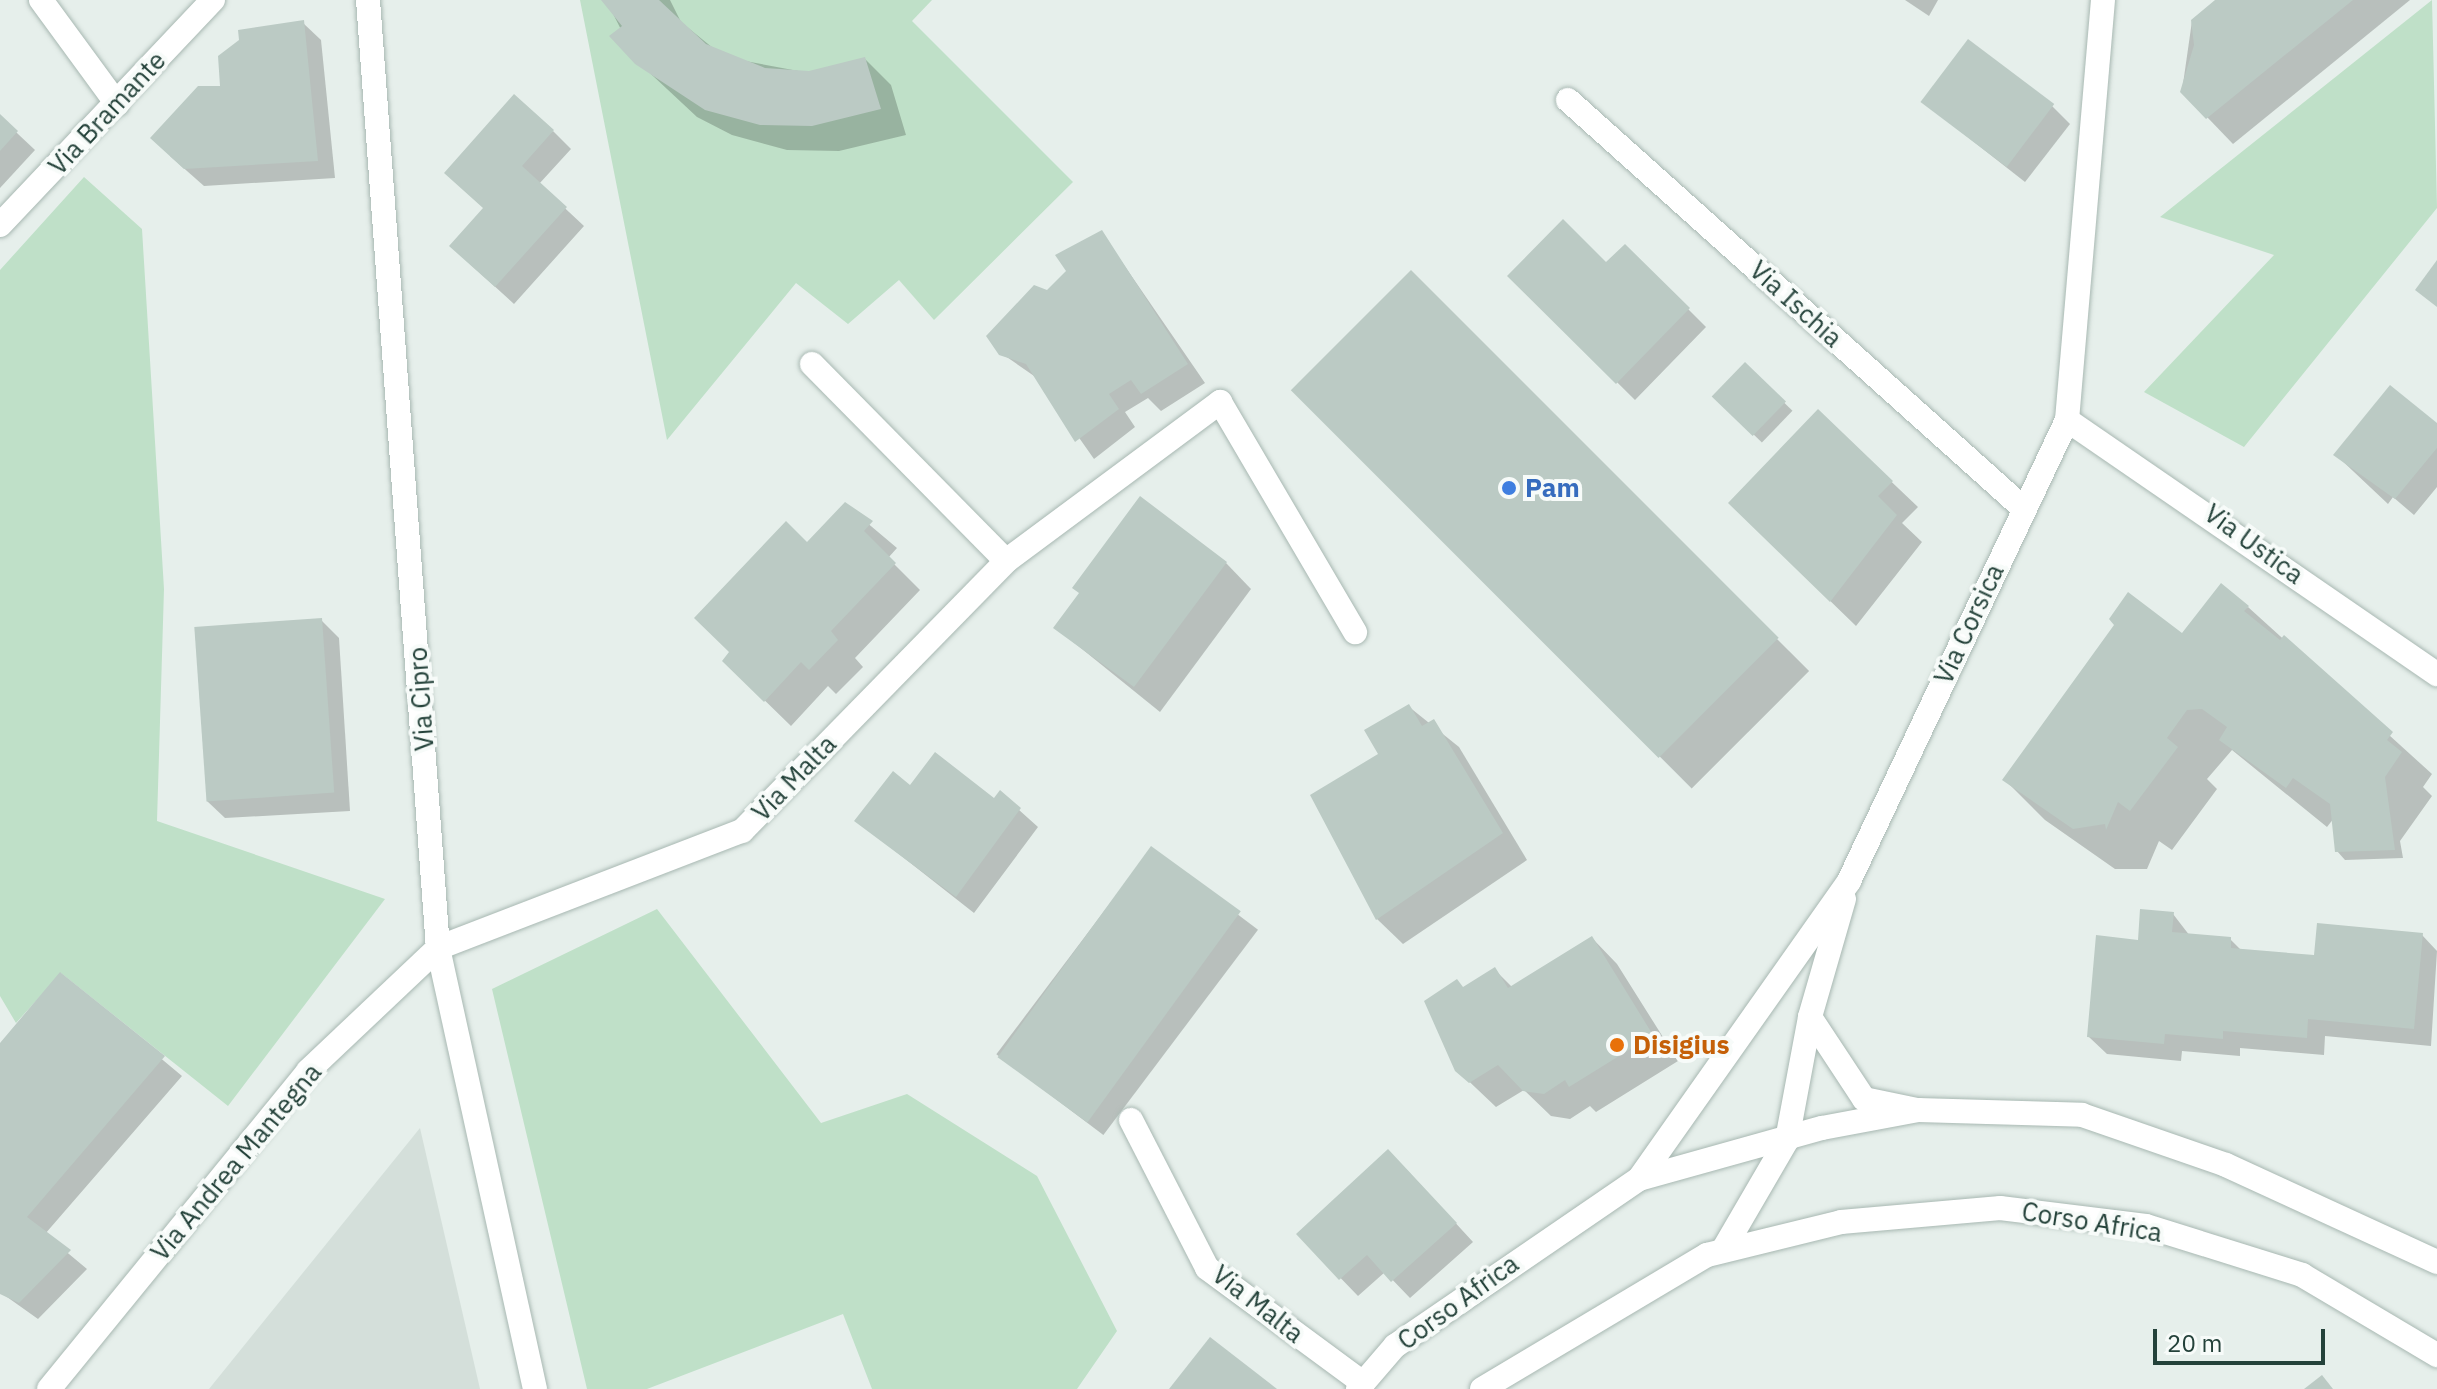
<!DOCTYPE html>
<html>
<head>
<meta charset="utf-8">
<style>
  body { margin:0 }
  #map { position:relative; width:2437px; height:1389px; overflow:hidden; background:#e6efeb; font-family:"IBM Plex Sans",sans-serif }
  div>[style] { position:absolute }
  .built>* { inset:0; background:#d4dfda }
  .green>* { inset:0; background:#bfe0c8 }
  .shadow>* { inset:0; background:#0003; transform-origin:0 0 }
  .building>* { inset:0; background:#bbcac4; transform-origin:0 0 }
  .roads { filter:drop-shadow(0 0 2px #a8b8b2) drop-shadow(0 0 2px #a8b8b2) }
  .minor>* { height:24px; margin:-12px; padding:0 12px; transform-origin:12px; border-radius:12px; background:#fff }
  .tertiary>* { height:24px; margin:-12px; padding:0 12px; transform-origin:12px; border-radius:12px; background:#fff }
  .dots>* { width:22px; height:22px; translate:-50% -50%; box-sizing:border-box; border:4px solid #f7fbf9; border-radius:50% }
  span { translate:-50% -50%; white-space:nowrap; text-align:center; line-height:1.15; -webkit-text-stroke:8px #f7fbf9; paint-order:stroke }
  .street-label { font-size:26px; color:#24423a }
  .shop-label { font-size:26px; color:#366cbe; font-weight:700 }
  .left { translate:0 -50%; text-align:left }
  .food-label { font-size:26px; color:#c56008; font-weight:700 }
  .scale { position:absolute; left:2153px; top:1329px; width:172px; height:36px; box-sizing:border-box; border:4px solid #24423a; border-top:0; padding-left:10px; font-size:24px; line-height:28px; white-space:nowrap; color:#24423a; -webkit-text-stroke:6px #f7fbf9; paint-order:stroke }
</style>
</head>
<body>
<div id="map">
  <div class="built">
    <i style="clip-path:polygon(420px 1128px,480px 1389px,209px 1389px)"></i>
  </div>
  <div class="green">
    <i style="clip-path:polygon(580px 0,932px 0,912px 21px,1073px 182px,934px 320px,899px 280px,848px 324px,796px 283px,667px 440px)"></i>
    <i style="clip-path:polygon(2432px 0,2437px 208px,2244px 447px,2144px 392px,2274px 255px,2160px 217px)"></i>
    <i style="clip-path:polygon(84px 177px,142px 229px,164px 589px,157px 821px,385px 899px,228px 1106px,61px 973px,16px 1023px,0 996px,0 270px)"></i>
    <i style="clip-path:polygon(657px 909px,821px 1123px,907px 1094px,1037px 1176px,1117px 1331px,1077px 1389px,872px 1389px,843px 1314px,647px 1389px,587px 1389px,492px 989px)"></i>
  </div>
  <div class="shadow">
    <i style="clip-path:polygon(606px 0,670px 0,681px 22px,724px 57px,809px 73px,865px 59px,891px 85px,906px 135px,839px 151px,787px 150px,732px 135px,697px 117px,637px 61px)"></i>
    <i style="clip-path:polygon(1905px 0,1938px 0,1929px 16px)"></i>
    <i style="clip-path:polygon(2219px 0,2410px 0,2233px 144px,2182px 91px,2192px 21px)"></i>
    <i style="clip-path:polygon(303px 23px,321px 40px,335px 178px,204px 186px,170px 156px)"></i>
    <i style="clip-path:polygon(1923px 102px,2052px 106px,2070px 124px,2025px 182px)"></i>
    <i style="clip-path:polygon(0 117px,35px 150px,0 188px)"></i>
    <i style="clip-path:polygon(553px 131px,571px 149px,539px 184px,584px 226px,514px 304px,470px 264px,485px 209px,464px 190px)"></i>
    <i style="clip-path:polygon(1102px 233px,1205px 383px,1161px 411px,1148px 398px,1125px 412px,1135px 427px,1094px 459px,1037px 378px,1001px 353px)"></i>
    <i style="clip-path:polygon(1625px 246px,1706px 327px,1635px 400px,1510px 276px,1606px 265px)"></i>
    <i style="left:1411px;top:273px;width:563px;height:166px;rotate:45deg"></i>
    <i style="left:1745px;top:365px;width:66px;height:44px;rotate:44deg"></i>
    <i style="clip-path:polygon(1818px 412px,1918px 507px,1902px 523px,1922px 542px,1856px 626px,1756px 529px)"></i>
    <i style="clip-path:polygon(2437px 425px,2437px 487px,2414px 515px,2393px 497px,2388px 504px,2336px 455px)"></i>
    <i style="clip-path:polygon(846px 505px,897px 548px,888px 558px,920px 590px,855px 658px,863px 667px,836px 694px,828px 686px,791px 726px,724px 661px,807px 545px)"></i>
    <i style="clip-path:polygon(1226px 563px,1251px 589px,1160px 712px,1056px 628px,1081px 593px)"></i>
    <i style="clip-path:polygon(2248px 607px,2432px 774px,2423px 787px,2432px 796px,2400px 841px,2403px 858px,2345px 860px,2337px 851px,2334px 818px,2327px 827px,2232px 750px,2207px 779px,2217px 789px,2172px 850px,2159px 841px,2147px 869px,2115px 869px,2045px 820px,2005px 780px,2182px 636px)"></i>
    <i style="clip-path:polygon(321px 620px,339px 638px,350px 811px,225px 818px,207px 801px)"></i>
    <i style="clip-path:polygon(1408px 706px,1459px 747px,1527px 860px,1403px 944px,1377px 919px,1381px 755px)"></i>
    <i style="clip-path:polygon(910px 788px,995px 801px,1000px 793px,1038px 827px,974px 913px,857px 821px)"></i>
    <i style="left:1151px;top:849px;width:134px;height:257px;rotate:37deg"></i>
    <i style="clip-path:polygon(2173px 914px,2190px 936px,2230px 939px,2242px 951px,2316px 958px,2422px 935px,2437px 951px,2431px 1046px,2325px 1036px,2324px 1055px,2240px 1048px,2240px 1056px,2182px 1051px,2181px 1061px,2107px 1054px,2089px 1037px,2139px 942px)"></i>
    <i style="clip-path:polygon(1592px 938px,1617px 964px,1678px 1061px,1596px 1112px,1590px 1106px,1570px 1119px,1551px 1116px,1524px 1090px,1496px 1107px,1457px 1070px,1464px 989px,1495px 970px,1513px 988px)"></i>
    <i style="clip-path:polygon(61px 975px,182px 1076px,45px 1234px,87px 1269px,38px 1319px,0 1292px,0 1046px)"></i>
    <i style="clip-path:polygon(1406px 1169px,1473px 1242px,1410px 1298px,1385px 1272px,1358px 1296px,1298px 1234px)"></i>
  </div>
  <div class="building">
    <i style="clip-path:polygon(601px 0,659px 0,706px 44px,765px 68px,809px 71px,865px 57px,881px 109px,812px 126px,760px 125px,705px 110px,635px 64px,609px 36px,622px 26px)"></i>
    <i style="clip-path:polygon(2215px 0,2353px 0,2206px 119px,2180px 92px,2194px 45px,2191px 20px)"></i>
    <i style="clip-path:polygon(304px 20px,318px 161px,184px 169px,150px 138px,198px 86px,220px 86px,218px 56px,239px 40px,238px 30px)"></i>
    <i style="left:1968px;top:39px;width:108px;height:79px;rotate:37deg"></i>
    <i style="clip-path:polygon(514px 94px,554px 130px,522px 166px,567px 207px,495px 287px,449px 246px,483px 208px,444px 173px)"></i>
    <i style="clip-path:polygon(0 114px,18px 131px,0 151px)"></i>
    <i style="clip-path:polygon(1563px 219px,1606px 262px,1625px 244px,1690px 308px,1616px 384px,1507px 276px)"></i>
    <i style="clip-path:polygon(1102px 230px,1188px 364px,1141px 394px,1131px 380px,1109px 394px,1119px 409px,1075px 442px,1026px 364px,999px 355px,986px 336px,1034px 285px,1047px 290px,1066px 271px,1055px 255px)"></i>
    <i style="clip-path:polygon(2437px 260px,2437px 307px,2415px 290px)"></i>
    <i style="left:1411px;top:270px;width:520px;height:170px;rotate:45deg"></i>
    <i style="left:1745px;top:362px;width:57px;height:48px;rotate:44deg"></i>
    <i style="clip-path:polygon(2390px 385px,2437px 423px,2437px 448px,2395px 499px,2333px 455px)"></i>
    <i style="clip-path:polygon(1818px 409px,1893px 481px,1878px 496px,1897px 515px,1830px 602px,1728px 503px)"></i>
    <i style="clip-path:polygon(1140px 496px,1227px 562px,1134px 687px,1053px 628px,1079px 593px,1072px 588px)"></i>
    <i style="clip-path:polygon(845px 502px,873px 521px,864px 531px,896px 563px,831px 631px,838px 640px,809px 670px,801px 662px,764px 702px,722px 661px,729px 652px,694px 618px,786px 521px,807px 542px)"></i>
    <i style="clip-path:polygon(2221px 583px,2249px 606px,2244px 611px,2280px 640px,2284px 635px,2393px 732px,2387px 740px,2402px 752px,2385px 777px,2395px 850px,2335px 852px,2330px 804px,2293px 778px,2286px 788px,2219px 740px,2227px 727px,2202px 709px,2187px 710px,2167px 738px,2178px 747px,2130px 811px,2118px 802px,2106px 830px,2105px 824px,2073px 829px,2002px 780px,2114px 625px,2109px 619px,2128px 592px,2182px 633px)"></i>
    <i style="left:322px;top:618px;width:175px;height:128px;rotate:86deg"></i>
    <i style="clip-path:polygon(1409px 704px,1422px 726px,1434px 719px,1503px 833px,1376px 920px,1310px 795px,1378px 754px,1364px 730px)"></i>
    <i style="clip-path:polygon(935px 752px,994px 798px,1000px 790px,1021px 808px,956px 897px,854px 821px,893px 771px,910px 785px)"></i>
    <i style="left:1151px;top:846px;width:111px;height:261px;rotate:36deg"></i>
    <i style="clip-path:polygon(2140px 909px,2174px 912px,2172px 932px,2231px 937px,2231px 948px,2314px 955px,2317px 923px,2423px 933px,2414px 1029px,2308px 1019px,2307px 1038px,2223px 1031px,2223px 1039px,2165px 1034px,2164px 1044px,2087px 1037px,2096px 935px,2138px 940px)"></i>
    <i style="clip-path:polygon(1592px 936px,1653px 1035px,1569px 1087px,1565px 1080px,1544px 1094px,1523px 1091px,1498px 1065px,1469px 1083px,1455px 1071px,1424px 1001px,1457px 979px,1463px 987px,1495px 967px,1508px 988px)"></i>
    <i style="clip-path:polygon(60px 972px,165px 1056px,27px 1217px,71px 1250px,19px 1303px,0 1294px,0 1043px)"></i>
    <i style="clip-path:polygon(1388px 1149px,1457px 1223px,1391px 1282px,1367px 1255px,1339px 1280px,1296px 1234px)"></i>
    <i style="clip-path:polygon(1210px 1337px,1277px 1389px,1169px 1389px)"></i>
    <i style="clip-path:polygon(2322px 1375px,2333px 1389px,2304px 1389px)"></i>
  </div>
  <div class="roads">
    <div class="minor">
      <i style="left:41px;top:0;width:129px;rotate:53.8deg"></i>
      <i style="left:368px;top:0;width:951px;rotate:85.78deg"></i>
      <i style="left:438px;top:948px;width:452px;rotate:77.6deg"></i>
      <i style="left:1568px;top:100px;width:611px;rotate:41.88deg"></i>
      <i style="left:0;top:225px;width:310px;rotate:-46.6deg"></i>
      <i style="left:812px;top:364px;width:276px;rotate:45.4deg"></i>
      <i style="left:2067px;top:420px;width:449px;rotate:34.5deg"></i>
      <i style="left:1844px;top:899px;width:123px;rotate:106.1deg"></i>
      <i style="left:1810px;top:1017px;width:98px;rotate:56.6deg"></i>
      <i style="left:1864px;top:1099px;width:54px;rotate:11.7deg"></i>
      <i style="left:1131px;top:1120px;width:166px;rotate:62.8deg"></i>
      <i style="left:1207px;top:1268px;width:194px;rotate:36.4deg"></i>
      <i style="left:1639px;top:1179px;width:365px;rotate:-54.8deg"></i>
      <i style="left:1849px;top:881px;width:510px;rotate:-64.69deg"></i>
      <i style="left:2067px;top:420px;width:422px;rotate:-85.1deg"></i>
      <i style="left:1723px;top:1250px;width:127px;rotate:-59.8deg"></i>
      <i style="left:1787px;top:1140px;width:125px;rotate:-79.4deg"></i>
      <i style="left:49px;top:1389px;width:410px;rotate:-50.8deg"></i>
      <i style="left:308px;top:1071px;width:179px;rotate:-43.4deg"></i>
      <i style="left:438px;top:948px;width:326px;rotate:-21.1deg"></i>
      <i style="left:742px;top:831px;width:378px;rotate:-45.6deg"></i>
      <i style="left:1006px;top:561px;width:267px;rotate:-36.6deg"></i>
      <i style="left:1220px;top:402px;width:267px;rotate:59.6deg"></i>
    </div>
    <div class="tertiary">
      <i style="left:1358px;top:1389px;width:57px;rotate:-49.3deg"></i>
      <i style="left:1395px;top:1346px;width:296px;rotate:-34.4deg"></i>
      <i style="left:1639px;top:1179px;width:190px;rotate:-15.6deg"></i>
      <i style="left:1822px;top:1128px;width:98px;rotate:-10.6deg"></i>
      <i style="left:1918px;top:1110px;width:164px;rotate:1.7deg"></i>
      <i style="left:2082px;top:1115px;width:152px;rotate:19.1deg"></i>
      <i style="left:2226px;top:1165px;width:232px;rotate:24.7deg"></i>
      <i style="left:1482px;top:1389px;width:262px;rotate:-30.8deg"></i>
      <i style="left:1707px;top:1255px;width:138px;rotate:-13.8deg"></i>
      <i style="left:1841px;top:1222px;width:160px;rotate:-5deg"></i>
      <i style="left:2000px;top:1208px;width:147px;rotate:7deg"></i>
      <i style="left:2146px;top:1226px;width:164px;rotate:17.4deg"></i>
      <i style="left:2302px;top:1275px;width:157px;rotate:30.7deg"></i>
    </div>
  </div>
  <div class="dots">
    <i style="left:1509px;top:488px;background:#3f7fe0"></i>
    <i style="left:1617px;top:1045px;background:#e8710a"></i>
  </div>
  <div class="street-label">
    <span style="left:107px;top:113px;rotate:-47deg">Via Bramante</span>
    <span style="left:1796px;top:304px;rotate:42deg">Via Ischia</span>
    <span style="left:2254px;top:544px;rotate:36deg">Via Ustica</span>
    <span style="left:1969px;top:624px;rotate:-65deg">Via Corsica</span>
    <span style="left:421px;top:699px;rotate:-94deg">Via Cipro</span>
    <span style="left:794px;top:778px;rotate:-46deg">Via Malta</span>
    <span style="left:236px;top:1162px;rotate:-50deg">Via Andrea Mantegna</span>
    <span style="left:2092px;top:1222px;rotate:9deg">Corso Africa</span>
    <span style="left:1458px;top:1302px;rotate:-36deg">Corso Africa</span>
    <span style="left:1258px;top:1304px;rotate:38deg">Via Malta</span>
  </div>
  <div class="shop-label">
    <span class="left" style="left:1525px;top:488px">Pam</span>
  </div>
  <div class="food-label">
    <span class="left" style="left:1633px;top:1045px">Disigius</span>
  </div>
  <div class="scale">20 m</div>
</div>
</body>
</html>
